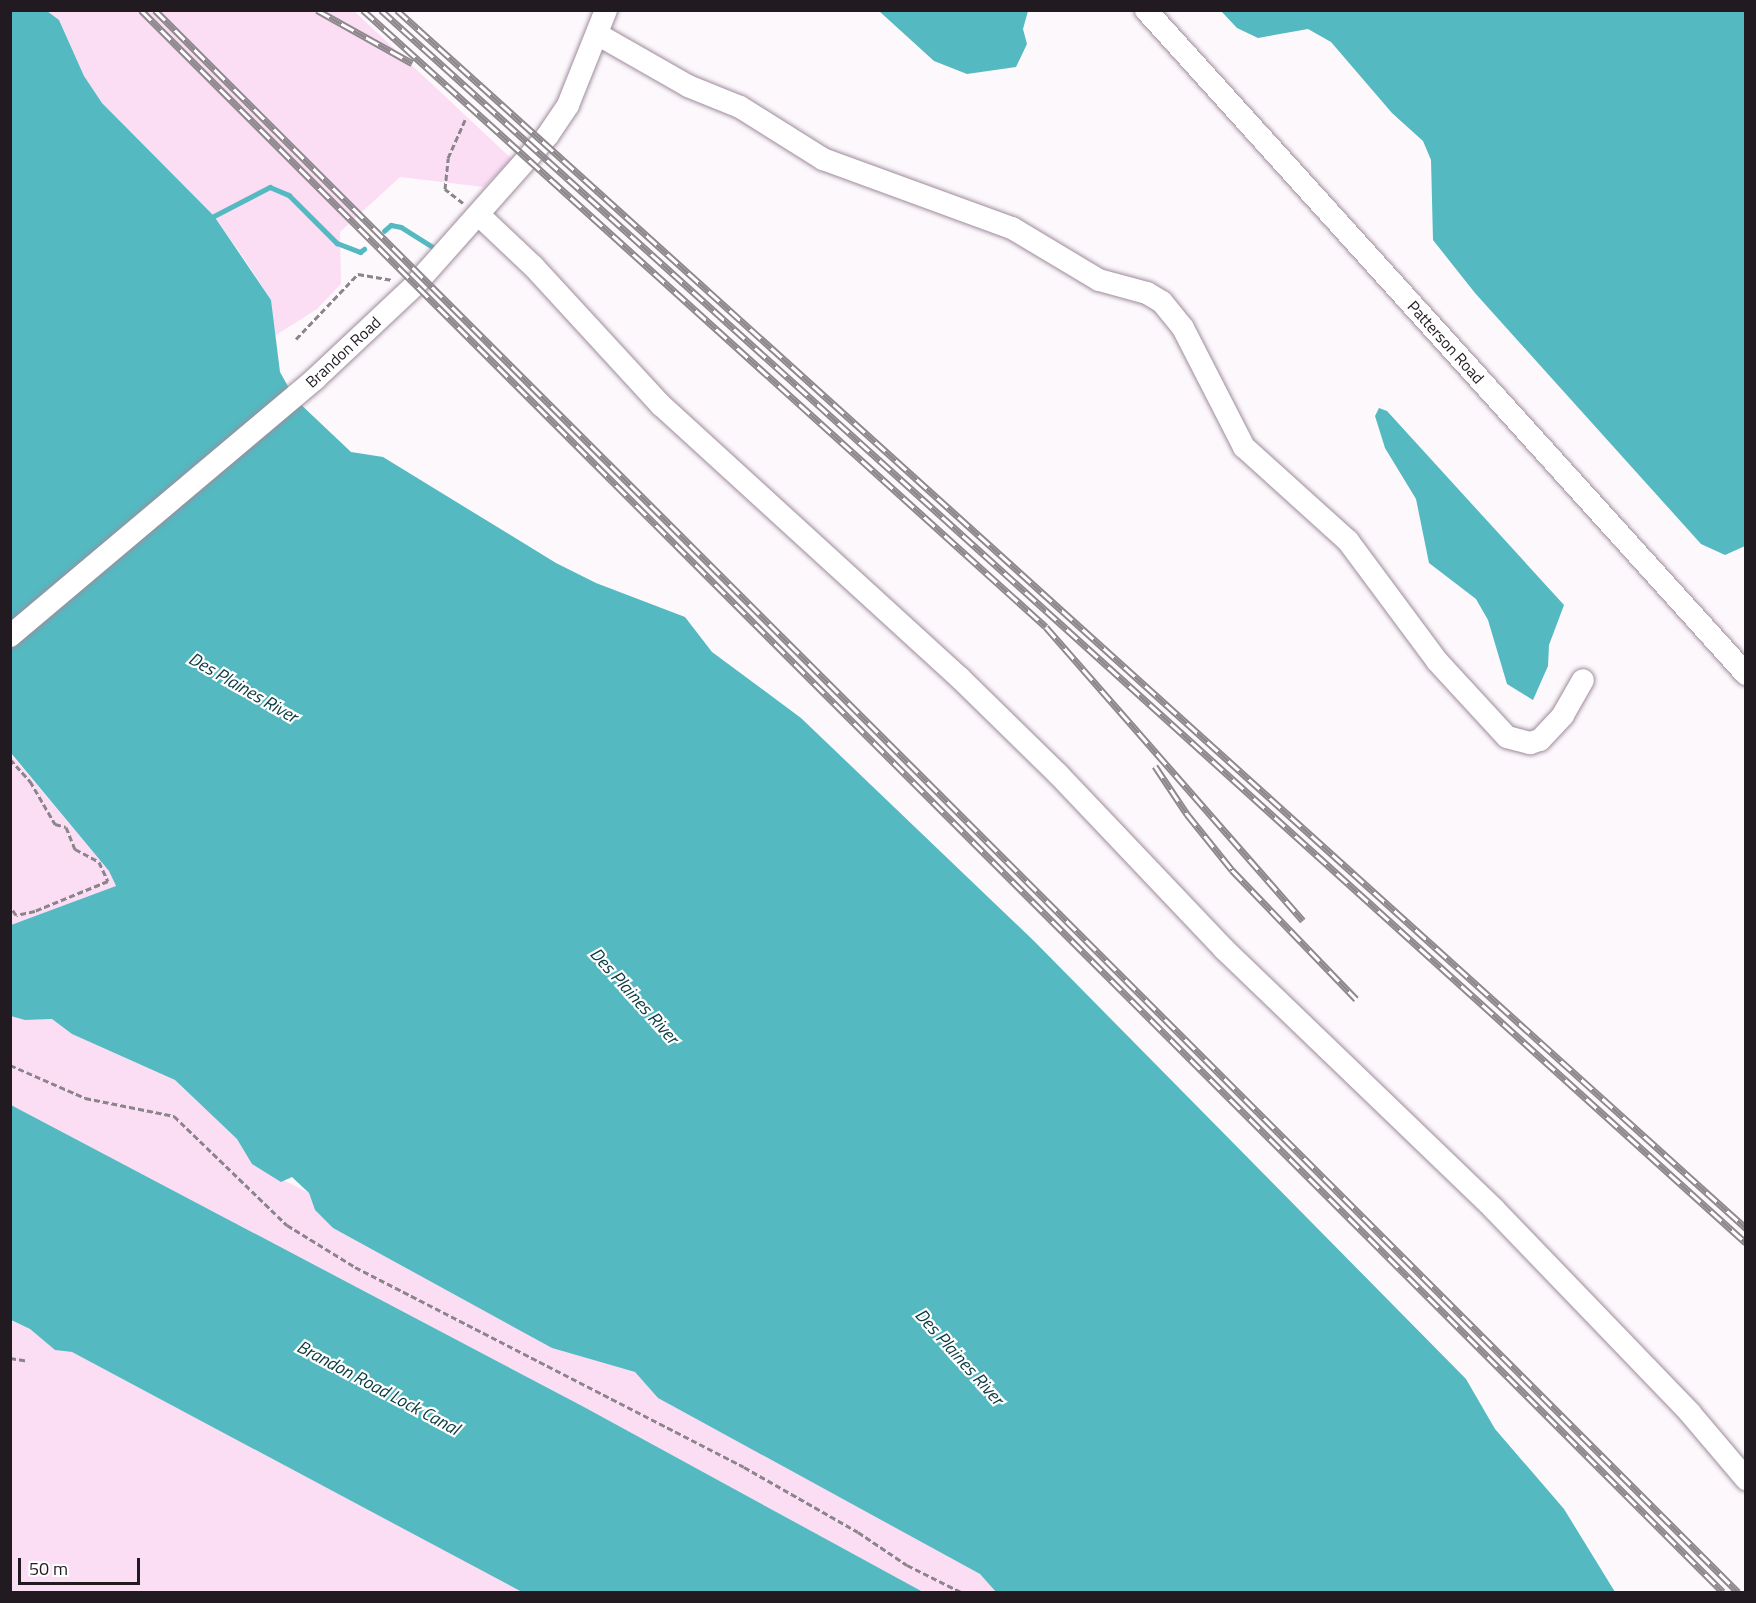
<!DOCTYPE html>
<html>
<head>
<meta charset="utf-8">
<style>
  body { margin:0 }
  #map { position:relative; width:1756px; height:1603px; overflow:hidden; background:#fcf8fc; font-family:"Titillium Web",sans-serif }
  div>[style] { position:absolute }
  .green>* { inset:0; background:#fbddf4 }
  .water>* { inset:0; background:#54b9c1 }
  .stream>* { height:4.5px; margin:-2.25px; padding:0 2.25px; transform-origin:2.25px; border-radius:2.25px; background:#54b9c1 }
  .path>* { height:3px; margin-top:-1.5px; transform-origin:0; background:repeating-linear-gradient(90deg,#8a858a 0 6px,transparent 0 9px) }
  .roads { filter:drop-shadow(0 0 2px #9e8b9b) drop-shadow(0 0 2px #9e8b9b) }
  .minor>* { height:22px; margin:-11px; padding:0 11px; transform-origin:11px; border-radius:11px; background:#fff }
  .rail>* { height:7px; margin-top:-3.5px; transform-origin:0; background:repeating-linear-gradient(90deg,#fff 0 14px,#8f898e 0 28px); box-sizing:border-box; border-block:2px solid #8f898e }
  span { translate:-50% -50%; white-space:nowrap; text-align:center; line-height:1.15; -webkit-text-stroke:4.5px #fff; paint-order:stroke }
  .street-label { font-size:16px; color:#211a20 }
  .water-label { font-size:18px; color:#093a3e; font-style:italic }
  .frame { position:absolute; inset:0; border:12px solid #211a20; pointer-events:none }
  .scale { position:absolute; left:18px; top:1558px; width:122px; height:27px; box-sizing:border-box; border:3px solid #211a20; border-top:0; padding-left:8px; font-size:18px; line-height:21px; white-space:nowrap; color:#211a20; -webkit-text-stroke:4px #fff; paint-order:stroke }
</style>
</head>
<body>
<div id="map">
  <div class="green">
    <i style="clip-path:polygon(47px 11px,354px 11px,512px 159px,484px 187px,400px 177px,340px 232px,341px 284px,317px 309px,273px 337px,271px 300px,243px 257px,214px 216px,102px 103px,84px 76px,59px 20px)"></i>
    <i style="clip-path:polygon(10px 753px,109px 871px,116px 887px,11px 925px)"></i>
    <i style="clip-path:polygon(16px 1015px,25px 1020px,52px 1019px,72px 1034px,175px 1080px,237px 1139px,252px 1164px,309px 1193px,315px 1210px,333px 1228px,552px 1348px,635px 1372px,658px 1398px,980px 1574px,996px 1592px,923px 1592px,584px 1407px,11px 1105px,11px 1016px)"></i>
    <i style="clip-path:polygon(10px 1320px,30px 1329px,55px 1350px,72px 1352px,522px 1592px,11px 1592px)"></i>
  </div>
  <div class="water">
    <i style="clip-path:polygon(11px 11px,47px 11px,59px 20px,84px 76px,102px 103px,214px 216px,271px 300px,280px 372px,295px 399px,351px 452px,383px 457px,556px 563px,596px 583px,685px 617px,712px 652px,801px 718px,1034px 941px,1466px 1379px,1495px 1429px,1564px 1509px,1615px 1592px,996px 1592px,980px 1574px,658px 1398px,635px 1372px,552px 1348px,333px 1228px,315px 1210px,309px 1193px,292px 1177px,281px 1182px,252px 1164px,237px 1139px,175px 1080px,72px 1034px,52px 1019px,25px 1020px,11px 1016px,11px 925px,116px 886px,109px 871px,11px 753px)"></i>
    <i style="clip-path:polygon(879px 11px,1028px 11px,1023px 29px,1027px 44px,1016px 67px,967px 74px,934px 61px)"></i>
    <i style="clip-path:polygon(1221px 11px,1745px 11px,1745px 546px,1725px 555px,1701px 544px,1475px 293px,1433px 240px,1431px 160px,1423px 141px,1392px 113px,1331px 42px,1308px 29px,1258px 38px,1237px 28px)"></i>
    <i style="clip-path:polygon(1379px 408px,1387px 411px,1564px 605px,1549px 645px,1548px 666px,1533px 700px,1507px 684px,1488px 620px,1476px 599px,1429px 563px,1416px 499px,1385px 448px,1375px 416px)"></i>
    <i style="clip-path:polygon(11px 1105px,584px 1407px,923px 1592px,522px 1592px,72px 1352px,55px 1350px,30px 1329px,11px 1320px)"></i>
  </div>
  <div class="stream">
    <i style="left:214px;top:216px;width:63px;rotate:-27.4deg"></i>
    <i style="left:270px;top:187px;width:21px;rotate:23deg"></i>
    <i style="left:289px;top:195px;width:68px;rotate:45deg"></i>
    <i style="left:337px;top:243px;width:25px;rotate:21deg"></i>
    <i style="left:360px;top:252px;width:5px;rotate:-37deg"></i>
    <i style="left:384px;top:231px;width:9px;rotate:-41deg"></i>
    <i style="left:391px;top:225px;width:10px;rotate:11deg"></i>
    <i style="left:401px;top:227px;width:36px;rotate:32deg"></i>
  </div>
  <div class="path">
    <i style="left:463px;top:203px;width:23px;rotate:-142deg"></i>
    <i style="left:445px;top:189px;width:31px;rotate:-84deg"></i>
    <i style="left:448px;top:158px;width:42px;rotate:-65.9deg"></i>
    <i style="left:296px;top:339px;width:90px;rotate:-46.4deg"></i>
    <i style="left:358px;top:274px;width:35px;rotate:10deg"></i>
    <i style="left:10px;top:759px;width:30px;rotate:48deg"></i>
    <i style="left:30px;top:781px;width:50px;rotate:59.8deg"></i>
    <i style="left:55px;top:824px;width:11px;rotate:15deg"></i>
    <i style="left:66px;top:827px;width:24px;rotate:68deg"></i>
    <i style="left:75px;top:849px;width:27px;rotate:28deg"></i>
    <i style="left:99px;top:862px;width:21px;rotate:65deg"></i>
    <i style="left:108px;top:881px;width:79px;rotate:157.7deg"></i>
    <i style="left:35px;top:911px;width:19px;rotate:168deg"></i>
    <i style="left:16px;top:915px;width:11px;rotate:-124deg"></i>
    <i style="left:10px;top:1065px;width:82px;rotate:23.7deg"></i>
    <i style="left:85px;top:1098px;width:91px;rotate:11.4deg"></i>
    <i style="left:174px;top:1116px;width:157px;rotate:44deg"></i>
    <i style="left:287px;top:1225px;width:80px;rotate:31.7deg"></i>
    <i style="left:355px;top:1267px;width:437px;rotate:27.2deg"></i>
    <i style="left:744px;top:1467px;width:131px;rotate:29.7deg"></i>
    <i style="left:858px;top:1532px;width:59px;rotate:34deg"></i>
    <i style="left:907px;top:1565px;width:60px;rotate:26.6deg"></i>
    <i style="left:10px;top:1358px;width:18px;rotate:9deg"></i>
  </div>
  <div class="roads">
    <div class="minor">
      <i style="left:1146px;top:10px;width:895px;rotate:47.9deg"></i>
      <i style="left:597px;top:34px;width:105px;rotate:29.7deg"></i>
      <i style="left:688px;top:86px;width:56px;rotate:22deg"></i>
      <i style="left:740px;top:107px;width:98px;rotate:32.1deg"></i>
      <i style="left:823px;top:159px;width:201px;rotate:20.1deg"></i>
      <i style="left:1012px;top:228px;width:101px;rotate:30.9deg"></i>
      <i style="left:1099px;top:280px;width:50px;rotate:15.2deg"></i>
      <i style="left:1147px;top:293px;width:17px;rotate:31deg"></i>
      <i style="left:1162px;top:302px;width:33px;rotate:51deg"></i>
      <i style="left:1183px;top:328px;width:134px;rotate:62.9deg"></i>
      <i style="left:1244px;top:447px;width:140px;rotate:42.1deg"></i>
      <i style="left:1348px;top:541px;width:149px;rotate:53.4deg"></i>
      <i style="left:1437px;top:661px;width:103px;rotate:47.4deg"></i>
      <i style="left:1507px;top:737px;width:24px;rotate:15deg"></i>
      <i style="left:1530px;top:743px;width:10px;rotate:-17deg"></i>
      <i style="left:1540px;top:740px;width:34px;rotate:-47deg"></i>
      <i style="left:1563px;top:715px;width:40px;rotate:-60.3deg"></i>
      <i style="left:479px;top:215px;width:74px;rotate:43.4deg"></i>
      <i style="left:533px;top:266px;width:189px;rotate:47.4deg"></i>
      <i style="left:661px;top:405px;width:405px;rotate:42.4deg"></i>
      <i style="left:960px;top:678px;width:137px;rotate:44.4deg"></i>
      <i style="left:1058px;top:774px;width:241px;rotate:46.5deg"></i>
      <i style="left:1224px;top:949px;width:375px;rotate:43.9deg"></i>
      <i style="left:1494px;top:1209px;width:283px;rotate:46.1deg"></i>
      <i style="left:1690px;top:1413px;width:87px;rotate:49.7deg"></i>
      <i style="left:10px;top:636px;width:399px;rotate:-40.1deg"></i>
      <i style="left:315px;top:379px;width:137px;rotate:-43.2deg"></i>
      <i style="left:415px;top:285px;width:200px;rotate:-48.4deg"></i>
      <i style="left:548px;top:135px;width:36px;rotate:-56deg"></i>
      <i style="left:568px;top:105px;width:102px;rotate:-68.2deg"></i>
    </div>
  </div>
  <div class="rail">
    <i style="left:141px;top:10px;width:2237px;rotate:45deg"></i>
    <i style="left:155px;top:10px;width:2238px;rotate:44.98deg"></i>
    <i style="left:317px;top:10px;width:109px;rotate:29.2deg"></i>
    <i style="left:363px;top:10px;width:920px;rotate:42.09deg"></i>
    <i style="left:1046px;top:627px;width:390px;rotate:48.8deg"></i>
    <i style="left:381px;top:10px;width:1839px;rotate:42.09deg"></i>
    <i style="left:397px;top:10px;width:1818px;rotate:42.08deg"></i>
    <i style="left:1155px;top:766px;width:58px;rotate:56.3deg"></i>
    <i style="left:1187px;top:814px;width:72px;rotate:51.2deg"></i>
    <i style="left:1232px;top:870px;width:179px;rotate:46.1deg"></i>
  </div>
  <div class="street-label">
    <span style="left:1446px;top:342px;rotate:48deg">Patterson Road</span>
    <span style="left:343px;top:352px;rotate:-43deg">Brandon Road</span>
  </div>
  <div class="water-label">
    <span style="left:243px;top:688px;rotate:30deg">Des Plaines River</span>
    <span style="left:634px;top:996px;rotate:48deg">Des Plaines River</span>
    <span style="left:959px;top:1357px;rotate:48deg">Des Plaines River</span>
    <span style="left:378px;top:1388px;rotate:28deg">Brandon Road Lock Canal</span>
  </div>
  <div class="frame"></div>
  <div class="scale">50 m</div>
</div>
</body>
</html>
